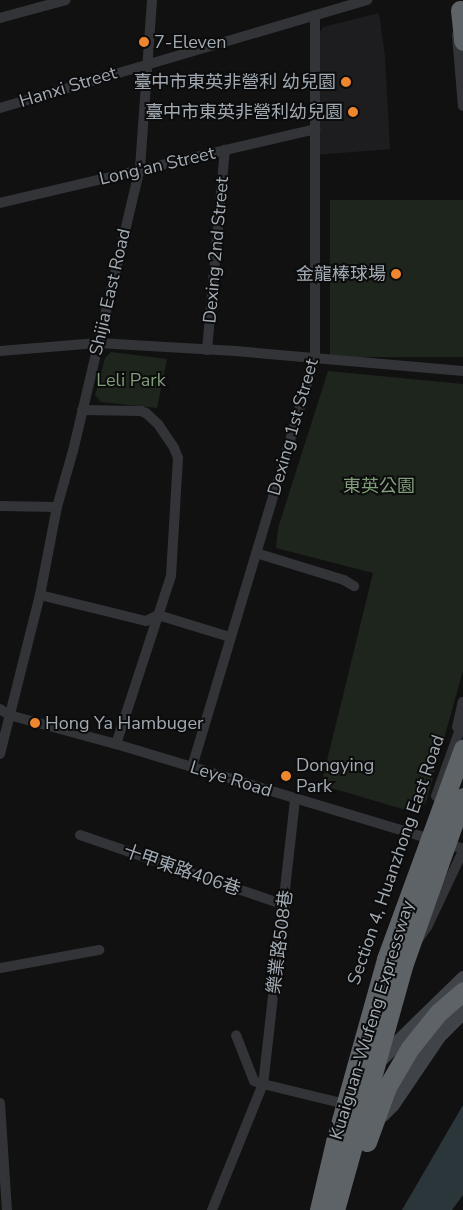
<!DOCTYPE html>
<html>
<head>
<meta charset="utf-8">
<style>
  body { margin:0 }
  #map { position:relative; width:463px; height:1210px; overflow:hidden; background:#111112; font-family:"Nunito Sans","Noto Sans TC",sans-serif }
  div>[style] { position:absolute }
  .built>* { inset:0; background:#1d1d1f }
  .green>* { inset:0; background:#1e251d; transform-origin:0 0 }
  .water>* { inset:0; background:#2b363a }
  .street>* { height:10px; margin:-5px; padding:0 5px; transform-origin:5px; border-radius:5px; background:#323437 }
  .secondary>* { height:15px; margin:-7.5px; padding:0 7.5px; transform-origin:7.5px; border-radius:7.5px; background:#404347 }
  .highway>* { height:19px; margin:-9.5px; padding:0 9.5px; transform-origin:9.5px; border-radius:9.5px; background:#5e6368 }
  .dots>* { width:14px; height:14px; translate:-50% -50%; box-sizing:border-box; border:2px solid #0c0c0d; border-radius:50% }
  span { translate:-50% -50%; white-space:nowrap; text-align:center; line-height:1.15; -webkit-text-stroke:4px #0c0c0d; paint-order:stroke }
  .poi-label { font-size:18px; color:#a2abb3 }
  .left { translate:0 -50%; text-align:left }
  .right { translate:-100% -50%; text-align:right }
  .street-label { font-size:18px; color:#a2abb3 }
  .park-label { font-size:18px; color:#7f9e79 }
</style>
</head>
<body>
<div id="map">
  <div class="built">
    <i style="clip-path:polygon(379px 13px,385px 56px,390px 149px,316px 155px,320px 32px,323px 27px)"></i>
  </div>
  <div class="green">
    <i style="left:463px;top:200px;width:157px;height:133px;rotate:90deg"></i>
    <i style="clip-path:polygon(111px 352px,167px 359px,157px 408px,101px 402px,95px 395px,105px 358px)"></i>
    <i style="clip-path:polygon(328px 371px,463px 384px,463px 671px,426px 802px,416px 813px,321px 785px,373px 573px,276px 548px,278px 528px)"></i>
  </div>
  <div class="water">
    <i style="clip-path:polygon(463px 1105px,463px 1195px,452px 1210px,402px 1210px)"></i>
  </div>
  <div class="street">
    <i style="left:0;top:18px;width:68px;rotate:-15.3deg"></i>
    <i style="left:457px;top:35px;width:71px;rotate:85.2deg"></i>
    <i style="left:0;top:108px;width:383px;rotate:-16.4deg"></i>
    <i style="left:0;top:203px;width:324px;rotate:-13.2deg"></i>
    <i style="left:207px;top:350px;width:201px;rotate:-84.9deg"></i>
    <i style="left:0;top:351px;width:98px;rotate:-4.7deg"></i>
    <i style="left:98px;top:343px;width:137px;rotate:3.3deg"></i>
    <i style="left:235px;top:351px;width:229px;rotate:5deg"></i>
    <i style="left:82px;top:410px;width:59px;rotate:1deg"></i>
    <i style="left:141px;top:411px;width:5px;rotate:22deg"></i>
    <i style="left:146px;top:413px;width:16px;rotate:43deg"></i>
    <i style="left:158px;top:424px;width:29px;rotate:56deg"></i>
    <i style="left:174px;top:448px;width:11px;rotate:68deg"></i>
    <i style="left:178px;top:458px;width:118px;rotate:93.4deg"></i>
    <i style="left:171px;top:576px;width:177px;rotate:108.1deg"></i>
    <i style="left:0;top:506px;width:57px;rotate:1deg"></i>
    <i style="left:256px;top:553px;width:92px;rotate:17.1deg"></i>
    <i style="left:344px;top:580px;width:12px;rotate:31deg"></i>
    <i style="left:40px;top:595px;width:109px;rotate:13.8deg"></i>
    <i style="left:146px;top:621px;width:13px;rotate:-27deg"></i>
    <i style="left:158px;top:615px;width:75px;rotate:17deg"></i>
    <i style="left:0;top:709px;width:11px;rotate:34deg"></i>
    <i style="left:9px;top:715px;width:111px;rotate:15.2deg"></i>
    <i style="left:116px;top:744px;width:363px;rotate:16.8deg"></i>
    <i style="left:457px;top:727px;width:26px;rotate:-77deg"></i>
    <i style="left:0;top:754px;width:164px;rotate:-75.9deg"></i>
    <i style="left:40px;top:595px;width:90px;rotate:-79.1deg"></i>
    <i style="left:57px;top:507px;width:58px;rotate:-74.1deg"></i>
    <i style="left:73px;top:451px;width:291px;rotate:-76.7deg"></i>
    <i style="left:140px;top:168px;width:168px;rotate:-85.9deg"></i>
    <i style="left:192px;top:767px;width:427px;rotate:-73.3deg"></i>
    <i style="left:315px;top:358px;width:343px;rotate:-90deg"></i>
    <i style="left:436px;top:796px;width:80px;rotate:-70.2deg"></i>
    <i style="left:295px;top:800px;width:286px;rotate:96.4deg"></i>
    <i style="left:263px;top:1084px;width:80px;rotate:13.7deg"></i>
    <i style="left:80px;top:835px;width:217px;rotate:18.9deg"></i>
    <i style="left:419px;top:938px;width:14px;rotate:-54deg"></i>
    <i style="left:427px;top:927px;width:84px;rotate:-64.7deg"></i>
    <i style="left:0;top:968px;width:101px;rotate:-10.3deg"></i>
    <i style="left:0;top:1103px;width:107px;rotate:86.3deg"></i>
    <i style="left:212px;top:1210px;width:136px;rotate:-68deg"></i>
    <i style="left:263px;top:1084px;width:9px;rotate:-162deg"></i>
    <i style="left:254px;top:1081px;width:49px;rotate:-111.4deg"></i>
  </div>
  <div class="secondary">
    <i style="left:375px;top:1064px;width:123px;rotate:-44.3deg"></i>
    <i style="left:374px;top:1117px;width:9px;rotate:-21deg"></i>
    <i style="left:382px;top:1114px;width:14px;rotate:-45deg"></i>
    <i style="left:392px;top:1104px;width:82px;rotate:-55.9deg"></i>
    <i style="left:438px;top:1036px;width:35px;rotate:-45deg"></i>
  </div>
  <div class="highway">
    <i style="left:460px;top:10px;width:31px;rotate:84deg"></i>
    <i style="left:367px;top:1142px;width:59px;rotate:-70deg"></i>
    <i style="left:387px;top:1087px;width:45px;rotate:-59.5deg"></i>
    <i style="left:410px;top:1048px;width:45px;rotate:-51.3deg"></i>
    <i style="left:438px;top:1013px;width:33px;rotate:-41deg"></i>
    <i style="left:319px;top:1210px;width:70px;rotate:-76.8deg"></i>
    <i style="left:335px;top:1142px;width:190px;rotate:-74.4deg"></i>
    <i style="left:386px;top:959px;width:224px;rotate:-69.9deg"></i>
    <i style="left:335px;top:1210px;width:253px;rotate:-74.4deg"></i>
    <i style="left:403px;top:966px;width:179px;rotate:-70.5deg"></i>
  </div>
  <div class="dots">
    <i style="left:144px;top:42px;background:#ee862e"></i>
    <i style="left:346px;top:82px;background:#ee862e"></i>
    <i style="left:353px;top:112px;background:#ee862e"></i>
    <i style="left:396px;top:274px;background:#ee862e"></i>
    <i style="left:35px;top:723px;background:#ee862e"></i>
    <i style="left:286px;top:776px;background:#ee862e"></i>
  </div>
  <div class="poi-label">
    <span class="left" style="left:154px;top:42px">7-Eleven</span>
    <span class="right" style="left:336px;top:82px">臺中市東英非營利 幼兒園</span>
    <span class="right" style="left:343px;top:112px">臺中市東英非營利幼兒園</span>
    <span class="right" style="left:386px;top:274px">金龍棒球場</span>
    <span class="left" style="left:45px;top:723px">Hong Ya Hambuger</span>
    <span class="left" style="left:296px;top:776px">Dongying<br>Park</span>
  </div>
  <div class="street-label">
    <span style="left:68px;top:87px;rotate:-17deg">Hanxi Street</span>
    <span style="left:157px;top:166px;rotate:-13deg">Long’an Street</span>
    <span style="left:216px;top:250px;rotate:-85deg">Dexing 2nd Street</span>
    <span style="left:110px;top:292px;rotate:-77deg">Shijia East Road</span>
    <span style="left:293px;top:427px;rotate:-74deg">Dexing 1st Street</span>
    <span style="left:231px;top:779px;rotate:17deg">Leye Road</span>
    <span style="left:396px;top:860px;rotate:-71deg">Section 4, Huanzhong East Road</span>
    <span style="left:182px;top:870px;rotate:19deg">十甲東路406巷</span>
    <span style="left:280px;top:942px;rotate:-83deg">樂業路508巷</span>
    <span style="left:372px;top:1020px;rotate:-73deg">Kuaiguan-Wufeng Expressway</span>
  </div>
  <div class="park-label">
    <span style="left:131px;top:380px">Leli Park</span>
    <span style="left:379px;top:486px">東英公園</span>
  </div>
</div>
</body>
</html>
